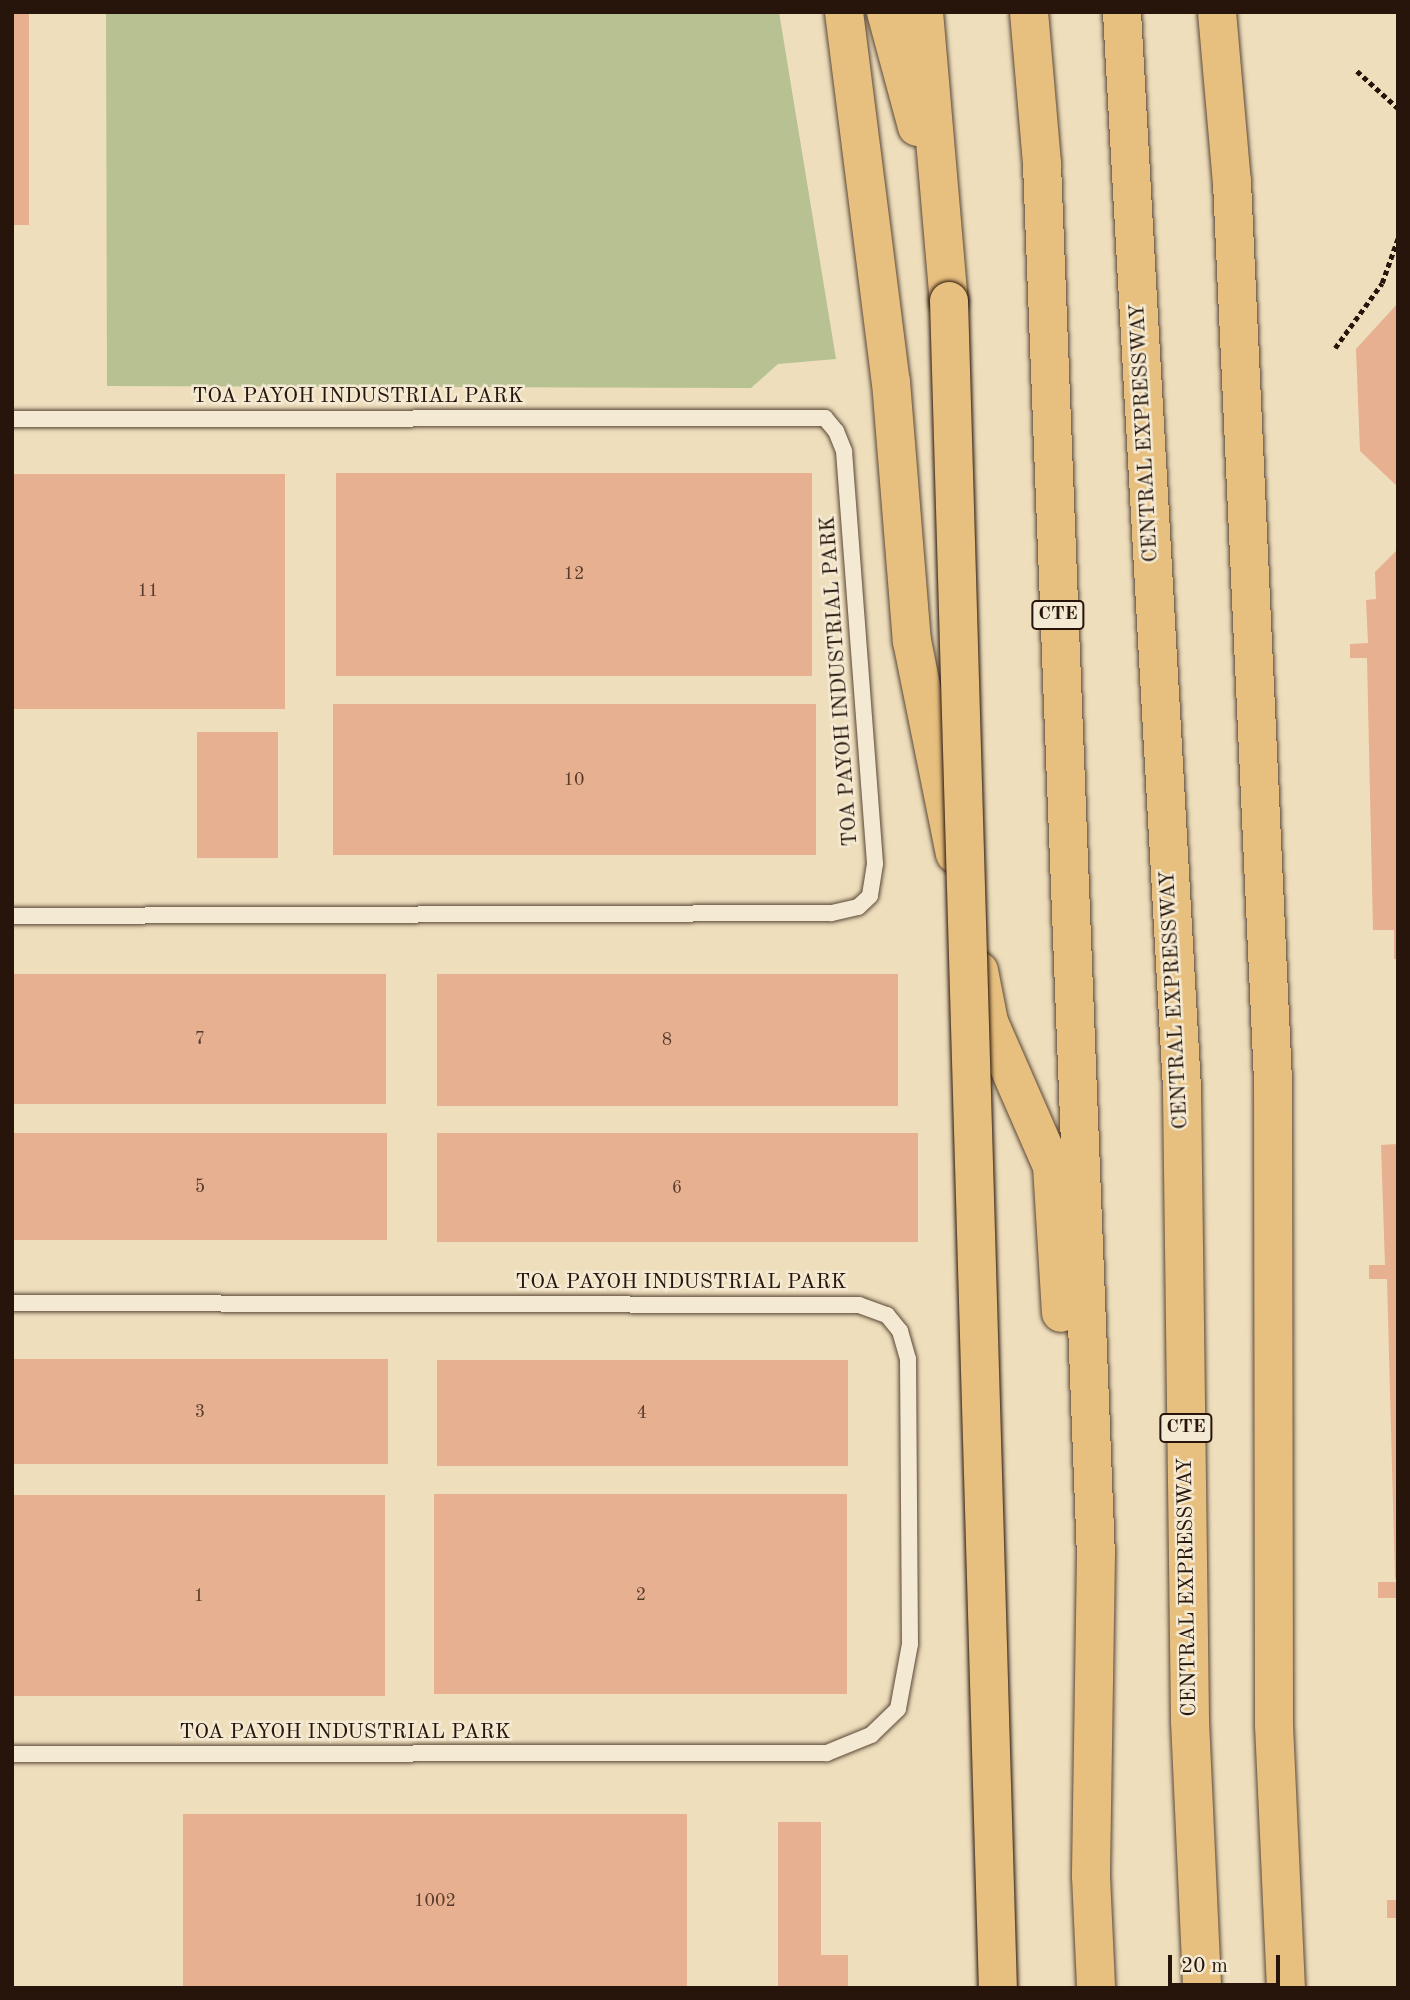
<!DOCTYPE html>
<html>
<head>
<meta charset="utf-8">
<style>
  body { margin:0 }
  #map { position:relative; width:1410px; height:2000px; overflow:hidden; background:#eedebc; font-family:"Old Standard TT",serif }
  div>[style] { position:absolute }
  .green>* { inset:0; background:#b7c192 }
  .building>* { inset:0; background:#e7b090; transform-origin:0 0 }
  .path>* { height:4.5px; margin-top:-2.25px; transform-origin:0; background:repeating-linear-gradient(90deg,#27140a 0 5px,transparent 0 8.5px) }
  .roads { filter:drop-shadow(0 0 2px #594636) drop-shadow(0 0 2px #594636) }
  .service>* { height:16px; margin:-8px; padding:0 8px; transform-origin:8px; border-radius:8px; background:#f4ead3 }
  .motorway>* { height:38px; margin:-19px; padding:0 19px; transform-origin:19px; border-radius:19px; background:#e7bf7e }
  .bridges { filter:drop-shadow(0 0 2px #27140a) drop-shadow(0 0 2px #27140a) }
  .motorway-bridge>* { height:38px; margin:-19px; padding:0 19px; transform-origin:19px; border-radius:19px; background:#e7bf7e }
  span { translate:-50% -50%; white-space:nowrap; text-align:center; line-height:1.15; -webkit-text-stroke:5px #f4ead3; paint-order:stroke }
  .number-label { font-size:18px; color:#573b2c }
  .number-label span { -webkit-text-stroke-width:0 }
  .shield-label span { padding:2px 5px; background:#f4ead3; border:2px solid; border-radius:5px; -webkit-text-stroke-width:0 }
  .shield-label { font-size:19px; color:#27140a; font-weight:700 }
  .street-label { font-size:21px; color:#27140a }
  .frame { position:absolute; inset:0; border:14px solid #27140a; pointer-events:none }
  .scale { position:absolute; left:1168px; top:1955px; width:112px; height:32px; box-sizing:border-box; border:4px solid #27140a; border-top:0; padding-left:9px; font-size:21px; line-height:24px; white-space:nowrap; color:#27140a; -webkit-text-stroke:5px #f4ead3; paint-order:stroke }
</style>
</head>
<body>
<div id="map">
  <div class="green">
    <i style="clip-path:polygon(106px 12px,779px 12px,836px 359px,778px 364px,751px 388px,107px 386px)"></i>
  </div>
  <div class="building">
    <i style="left:12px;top:12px;width:17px;height:213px"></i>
    <i style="clip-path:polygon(1398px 303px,1398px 487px,1360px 451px,1356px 349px)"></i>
    <i style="left:336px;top:473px;width:476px;height:203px"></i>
    <i style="left:12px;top:474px;width:273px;height:235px"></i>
    <i style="clip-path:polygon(1398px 549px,1398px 959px,1394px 959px,1394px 930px,1373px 930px,1367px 658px,1350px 658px,1350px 644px,1368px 643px,1366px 600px,1376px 599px,1375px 572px)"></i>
    <i style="left:333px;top:704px;width:483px;height:151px"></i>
    <i style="left:197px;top:732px;width:81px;height:126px"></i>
    <i style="left:386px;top:974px;width:130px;height:374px;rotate:90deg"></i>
    <i style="left:437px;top:974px;width:461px;height:132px"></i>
    <i style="left:387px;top:1133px;width:107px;height:375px;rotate:90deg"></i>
    <i style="left:918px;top:1133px;width:109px;height:481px;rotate:90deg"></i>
    <i style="clip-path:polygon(1398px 1144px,1398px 1579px,1395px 1579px,1387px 1279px,1369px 1279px,1369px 1265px,1385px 1265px,1381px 1145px)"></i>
    <i style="left:388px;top:1359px;width:105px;height:376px;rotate:90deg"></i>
    <i style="left:848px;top:1360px;width:106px;height:411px;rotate:90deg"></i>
    <i style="left:847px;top:1494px;width:200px;height:413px;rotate:90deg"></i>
    <i style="left:12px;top:1495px;width:373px;height:201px"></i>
    <i style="left:1378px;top:1582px;width:20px;height:16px"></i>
    <i style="left:183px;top:1814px;width:504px;height:174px"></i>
    <i style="clip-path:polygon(778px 1822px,821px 1822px,821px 1955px,848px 1955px,848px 1988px,778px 1988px)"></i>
    <i style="left:1387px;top:1900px;width:11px;height:18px"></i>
  </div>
  <div class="path">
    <i style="left:1357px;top:71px;width:55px;rotate:42.1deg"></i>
    <i style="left:1335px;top:348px;width:80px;rotate:-54.1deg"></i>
    <i style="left:1382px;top:283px;width:48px;rotate:-70.4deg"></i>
  </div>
  <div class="roads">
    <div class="service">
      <i style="left:12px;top:419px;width:813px;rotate:-0.07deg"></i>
      <i style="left:825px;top:418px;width:17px;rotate:50deg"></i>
      <i style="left:836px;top:431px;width:22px;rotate:68deg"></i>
      <i style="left:844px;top:451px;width:414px;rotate:85.7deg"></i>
      <i style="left:875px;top:864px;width:32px;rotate:99deg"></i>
      <i style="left:870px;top:896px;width:16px;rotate:137deg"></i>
      <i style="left:858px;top:907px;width:28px;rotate:167deg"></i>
      <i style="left:831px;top:913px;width:819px;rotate:179.79deg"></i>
      <i style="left:12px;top:1303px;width:847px;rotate:0.14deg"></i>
      <i style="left:859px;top:1305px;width:30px;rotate:20deg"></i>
      <i style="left:887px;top:1315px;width:21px;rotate:51deg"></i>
      <i style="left:900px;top:1331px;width:29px;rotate:74deg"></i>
      <i style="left:908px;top:1359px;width:285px;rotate:89.6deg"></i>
      <i style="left:910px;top:1644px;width:66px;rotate:100.5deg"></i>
      <i style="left:898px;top:1709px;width:37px;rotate:136deg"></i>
      <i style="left:871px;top:1735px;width:48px;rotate:157.8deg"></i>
      <i style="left:827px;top:1753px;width:815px;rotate:179.93deg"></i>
    </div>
    <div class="motorway">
      <i style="left:844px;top:12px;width:373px;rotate:82.8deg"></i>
      <i style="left:891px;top:382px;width:260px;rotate:85.4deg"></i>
      <i style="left:912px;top:641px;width:217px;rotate:78.6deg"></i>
      <i style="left:886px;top:12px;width:119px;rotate:74.9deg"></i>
      <i style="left:924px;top:12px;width:290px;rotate:85.1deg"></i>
      <i style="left:1029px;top:12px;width:153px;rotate:85.1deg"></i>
      <i style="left:1042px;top:164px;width:1391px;rotate:87.78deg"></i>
      <i style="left:1096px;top:1554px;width:322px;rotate:90.9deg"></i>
      <i style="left:1091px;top:1876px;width:112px;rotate:87.4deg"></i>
      <i style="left:1122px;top:12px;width:1080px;rotate:86.81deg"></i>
      <i style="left:1182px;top:1090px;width:631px;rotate:89.27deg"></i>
      <i style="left:1190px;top:1721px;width:267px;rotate:87.4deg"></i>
      <i style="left:1217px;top:12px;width:171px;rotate:85deg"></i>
      <i style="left:1232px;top:182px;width:899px;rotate:87.39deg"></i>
      <i style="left:1273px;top:1080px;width:645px;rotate:89.91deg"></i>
      <i style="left:1274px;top:1725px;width:263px;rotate:87.4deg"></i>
      <i style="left:979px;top:971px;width:52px;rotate:78.9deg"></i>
      <i style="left:989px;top:1022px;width:157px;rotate:66.4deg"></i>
      <i style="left:1052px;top:1166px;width:147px;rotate:86.5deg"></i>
    </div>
  </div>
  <div class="bridges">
    <div class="motorway-bridge">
      <i style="left:949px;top:301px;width:1688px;rotate:88.34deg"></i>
    </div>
  </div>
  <div class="number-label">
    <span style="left:574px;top:574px">12</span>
    <span style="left:148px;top:591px">11</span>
    <span style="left:574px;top:780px">10</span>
    <span style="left:200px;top:1039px">7</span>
    <span style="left:667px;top:1040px">8</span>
    <span style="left:200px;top:1187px">5</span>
    <span style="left:677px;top:1188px">6</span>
    <span style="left:200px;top:1412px">3</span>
    <span style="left:642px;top:1413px">4</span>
    <span style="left:641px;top:1595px">2</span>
    <span style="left:199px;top:1596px">1</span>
    <span style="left:435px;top:1901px">1002</span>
  </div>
  <div class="shield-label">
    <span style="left:1058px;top:615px">CTE</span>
    <span style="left:1186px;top:1428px">CTE</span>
  </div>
  <div class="street-label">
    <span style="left:358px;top:397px">TOA PAYOH INDUSTRIAL PARK</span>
    <span style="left:1145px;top:433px;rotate:-93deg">CENTRAL EXPRESSWAY</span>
    <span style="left:840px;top:681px;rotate:-94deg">TOA PAYOH INDUSTRIAL PARK</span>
    <span style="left:1175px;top:1000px;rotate:-93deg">CENTRAL EXPRESSWAY</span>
    <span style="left:681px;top:1283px">TOA PAYOH INDUSTRIAL PARK</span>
    <span style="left:1188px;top:1587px;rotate:-91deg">CENTRAL EXPRESSWAY</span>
    <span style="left:345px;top:1733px">TOA PAYOH INDUSTRIAL PARK</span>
  </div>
  <div class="frame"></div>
  <div class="scale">20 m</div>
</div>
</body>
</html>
